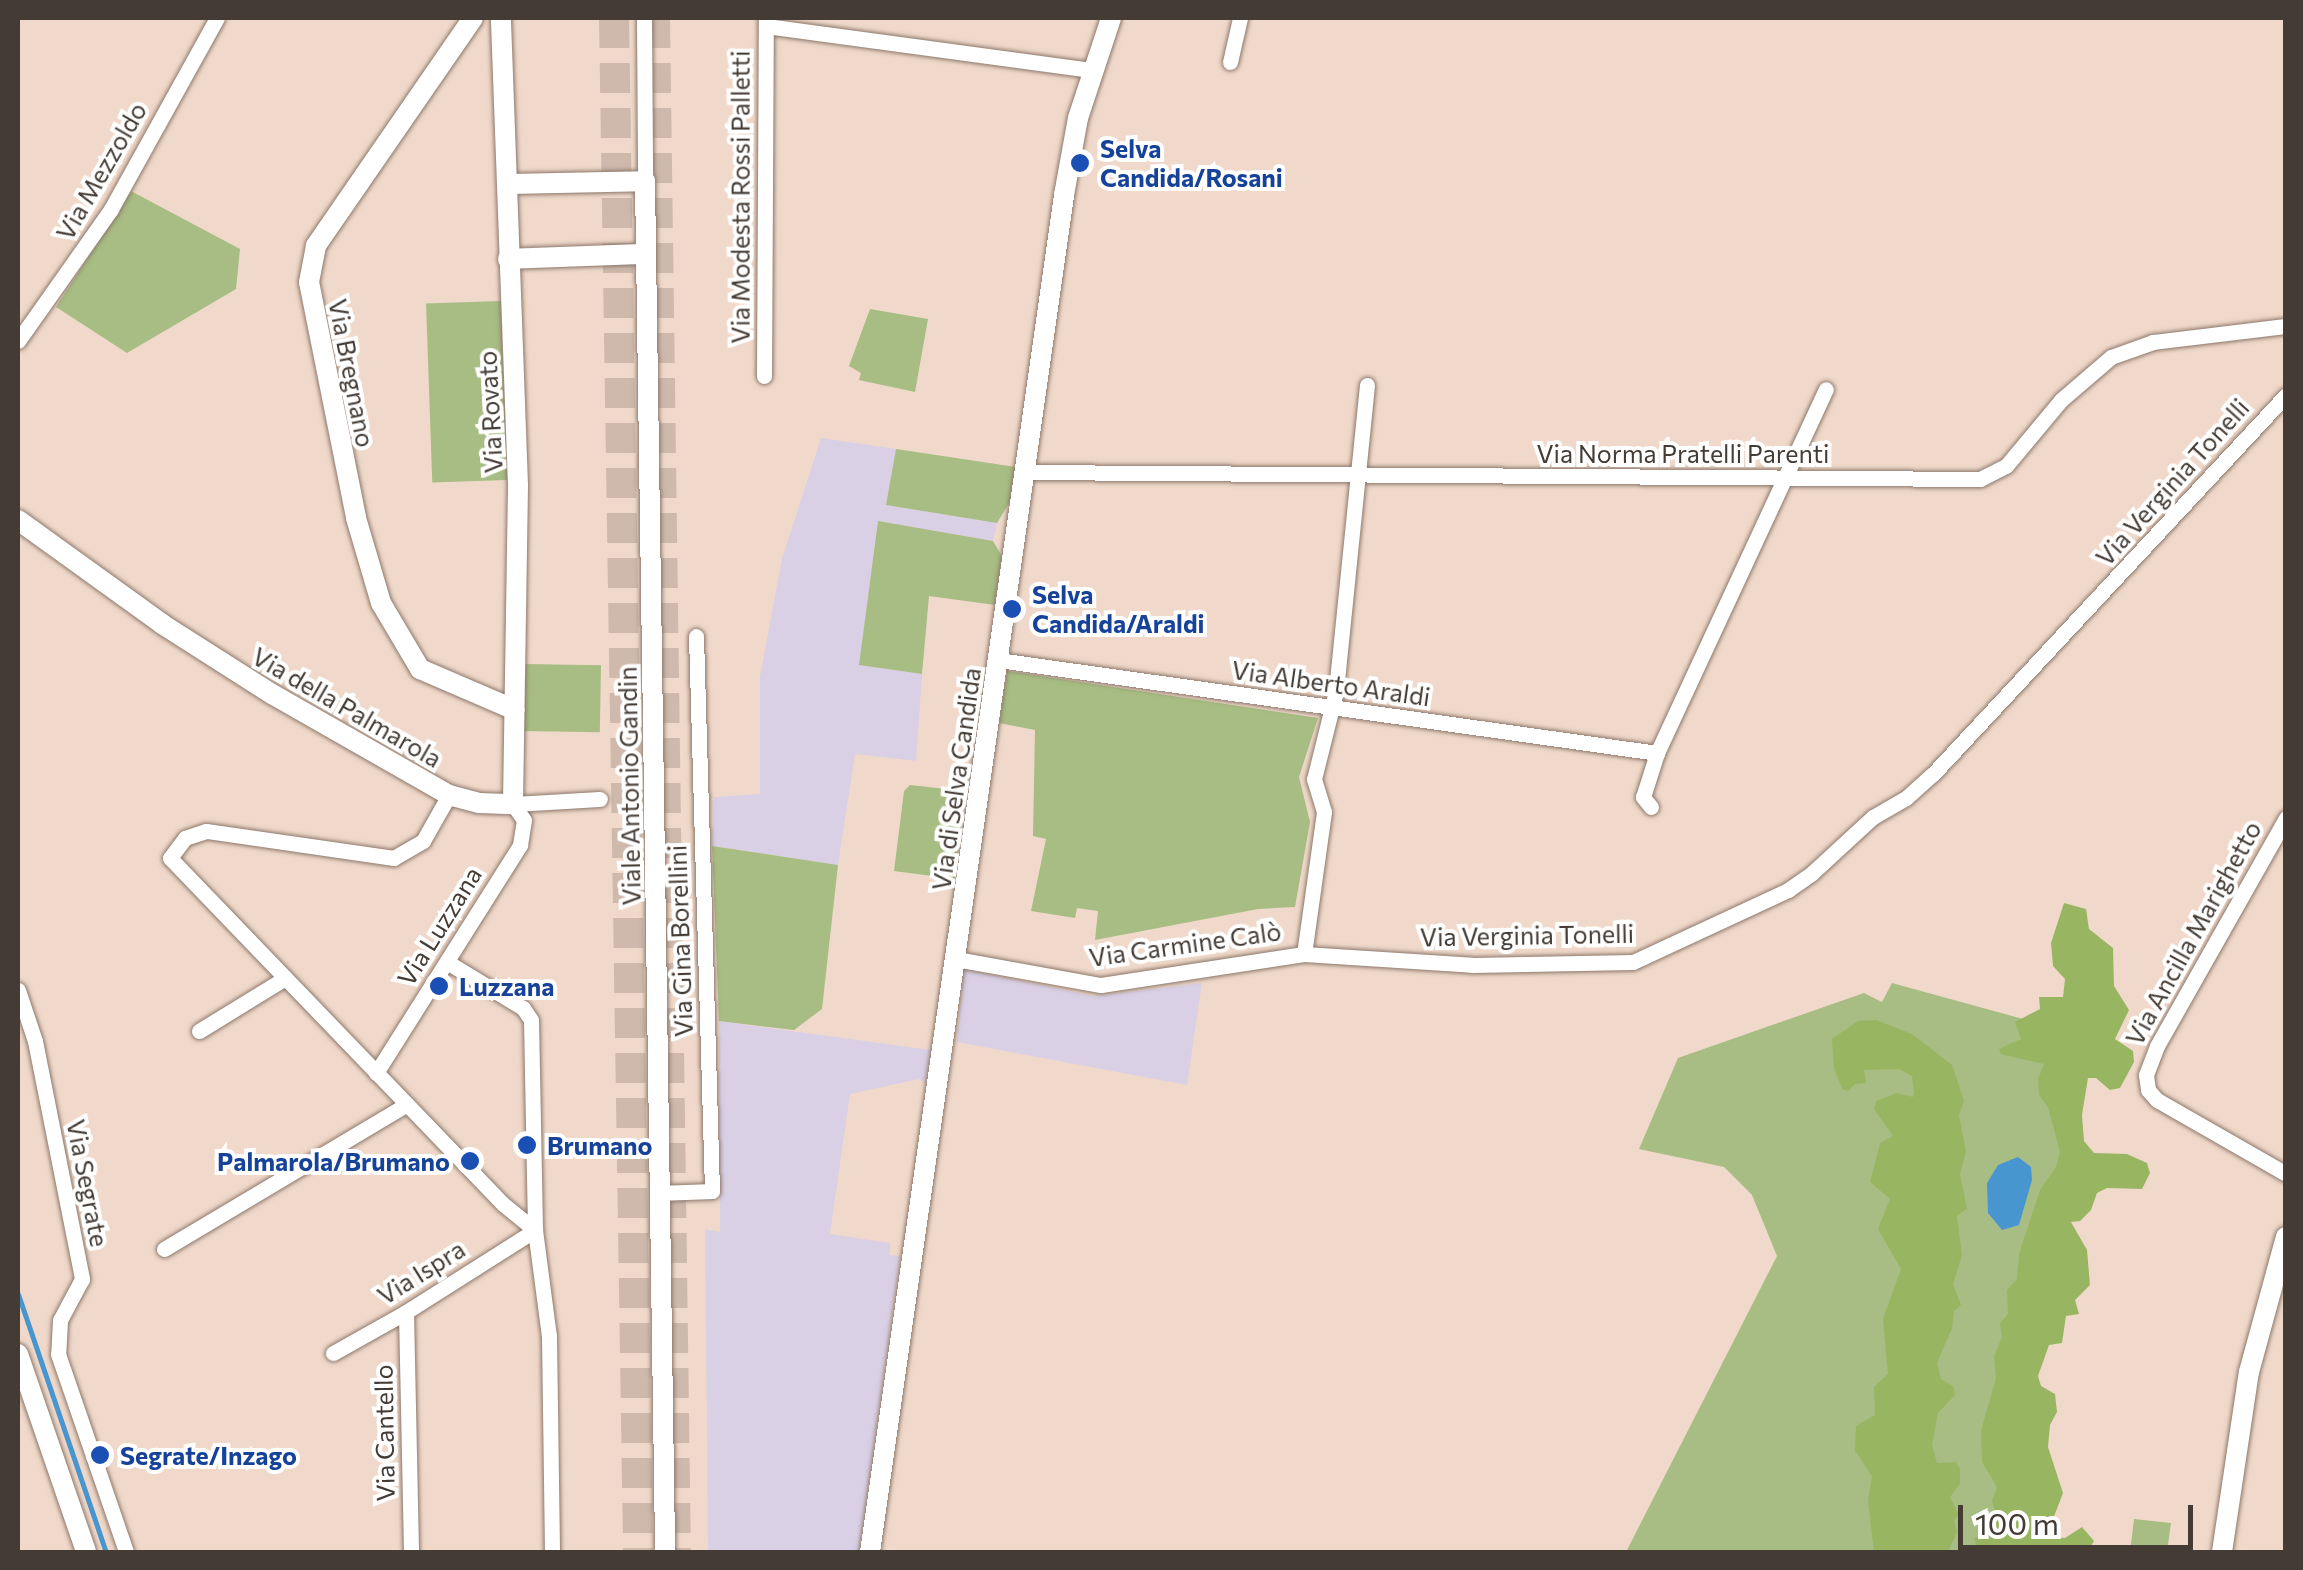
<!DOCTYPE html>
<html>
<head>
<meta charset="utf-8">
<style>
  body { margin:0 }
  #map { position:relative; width:2303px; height:1570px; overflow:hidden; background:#f0d9ca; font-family:Commissioner,sans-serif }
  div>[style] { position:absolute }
  .industrial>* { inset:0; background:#d9d0e5 }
  .green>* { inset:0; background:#a7bd83; transform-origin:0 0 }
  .forest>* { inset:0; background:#98b661 }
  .water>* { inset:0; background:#4896d0 }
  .stream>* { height:5px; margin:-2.5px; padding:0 2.5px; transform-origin:2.5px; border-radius:2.5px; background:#4896d0 }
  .motorway-tunnel>* { height:30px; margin-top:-15px; transform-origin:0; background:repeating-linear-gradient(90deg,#ceb9ac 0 30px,transparent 0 45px) }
  .roads { filter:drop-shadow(0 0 2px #8c786b) drop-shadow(0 0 2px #8c786b) }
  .minor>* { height:15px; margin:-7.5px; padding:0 7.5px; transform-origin:7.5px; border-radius:7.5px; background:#fff }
  .tertiary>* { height:20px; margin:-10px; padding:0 10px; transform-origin:10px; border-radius:10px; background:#fff }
  .dots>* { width:28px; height:28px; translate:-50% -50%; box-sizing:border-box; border:5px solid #fff; border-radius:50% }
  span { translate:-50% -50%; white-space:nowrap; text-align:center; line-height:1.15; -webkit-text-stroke:8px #fff; paint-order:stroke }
  .transit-label { font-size:25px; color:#164399; font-weight:700 }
  .left { translate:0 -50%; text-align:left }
  .right { translate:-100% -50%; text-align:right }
  .street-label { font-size:25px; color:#443b35 }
  .frame { position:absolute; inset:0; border:20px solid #443b35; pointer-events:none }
  .scale { position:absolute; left:1958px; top:1505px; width:235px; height:45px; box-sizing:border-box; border:5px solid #443b35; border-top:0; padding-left:12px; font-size:30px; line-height:35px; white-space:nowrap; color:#443b35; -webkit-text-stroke:8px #fff; paint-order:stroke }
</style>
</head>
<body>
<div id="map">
  <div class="industrial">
    <i style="clip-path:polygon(821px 438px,896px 449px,886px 505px,997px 523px,993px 541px,878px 522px,859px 665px,922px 674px,916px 761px,855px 754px,838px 865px,712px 846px,714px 797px,760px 794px,760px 676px,782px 559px)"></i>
    <i style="clip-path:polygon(964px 969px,1093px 996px,1202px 983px,1187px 1085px,957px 1042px)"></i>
    <i style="clip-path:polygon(719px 1021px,931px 1050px,926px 1083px,919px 1079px,850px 1094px,830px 1234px,890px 1243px,890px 1255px,900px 1256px,859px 1552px,708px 1552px,705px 1229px,720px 1232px)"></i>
  </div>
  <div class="green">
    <i style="clip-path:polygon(131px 191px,240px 249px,236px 289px,127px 353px,56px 307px)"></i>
    <i style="left:501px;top:301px;width:179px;height:75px;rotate:88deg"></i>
    <i style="clip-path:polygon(870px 309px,928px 319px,915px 392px,859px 380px,861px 373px,849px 366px)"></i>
    <i style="clip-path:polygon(896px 449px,1016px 467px,1014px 495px,997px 523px,886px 505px)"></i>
    <i style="clip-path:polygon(878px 521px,993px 541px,1002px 556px,995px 605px,929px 596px,922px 674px,859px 665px)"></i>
    <i style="left:524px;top:664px;width:77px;height:67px;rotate:1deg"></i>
    <i style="clip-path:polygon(1007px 671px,1318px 718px,1299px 777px,1310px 822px,1295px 907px,1258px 909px,1095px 940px,1098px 911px,1077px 908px,1075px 918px,1031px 911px,1046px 839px,1033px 836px,1035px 730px,999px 723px)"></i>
    <i style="clip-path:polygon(910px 785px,965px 791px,955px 879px,894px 871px,904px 791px)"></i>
    <i style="clip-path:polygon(712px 846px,838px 865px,822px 1009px,794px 1030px,719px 1021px)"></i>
    <i style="clip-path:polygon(1892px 983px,2023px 1019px,2094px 1014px,2050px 1208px,2015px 1552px,1626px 1552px,1777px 1256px,1752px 1195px,1724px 1167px,1639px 1149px,1678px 1058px,1864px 993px,1882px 1002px)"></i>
    <i style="clip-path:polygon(2134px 1519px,2171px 1523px,2167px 1552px,2130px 1552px)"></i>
  </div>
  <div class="forest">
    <i style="clip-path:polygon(2064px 903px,2086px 909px,2089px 929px,2113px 948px,2114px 986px,2129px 1010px,2115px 1039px,2133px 1051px,2134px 1062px,2120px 1088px,2110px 1090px,2096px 1078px,2088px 1078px,2082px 1115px,2084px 1141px,2094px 1153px,2127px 1154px,2147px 1163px,2150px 1173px,2142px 1189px,2107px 1188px,2097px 1193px,2091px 1210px,2080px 1221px,2071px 1222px,2087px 1250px,2090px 1285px,2075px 1300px,2079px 1314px,2066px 1316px,2062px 1343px,2049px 1345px,2038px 1376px,2041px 1386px,2055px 1394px,2057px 1412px,2050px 1425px,2048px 1447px,2063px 1493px,2053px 1519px,2039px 1529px,2039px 1537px,2065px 1538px,2082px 1527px,2094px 1541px,2088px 1552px,1978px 1552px,1974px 1538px,1991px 1532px,1995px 1511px,1992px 1501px,1997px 1487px,1982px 1462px,1981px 1430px,1996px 1379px,1994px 1356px,2002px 1337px,2000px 1323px,2008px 1314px,2007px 1290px,2017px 1279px,2019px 1254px,2040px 1190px,2056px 1167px,2060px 1152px,2048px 1107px,2039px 1095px,2038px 1079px,2044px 1064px,2001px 1054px,1999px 1049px,2021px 1039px,2015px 1022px,2040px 1009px,2039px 997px,2063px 997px,2065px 979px,2053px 966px,2051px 943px)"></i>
    <i style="clip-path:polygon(1876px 1020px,1912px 1034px,1952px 1065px,1964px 1101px,1959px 1115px,1966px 1151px,1960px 1174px,1967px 1209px,1957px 1216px,1962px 1255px,1953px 1284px,1961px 1305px,1954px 1311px,1952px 1328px,1937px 1363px,1941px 1379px,1953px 1386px,1955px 1395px,1938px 1413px,1932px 1445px,1937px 1463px,1956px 1462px,1960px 1469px,1960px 1484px,1950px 1497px,1959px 1515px,1954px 1520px,1957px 1532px,1948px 1552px,1874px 1552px,1868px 1501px,1872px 1476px,1855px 1451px,1856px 1426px,1875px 1415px,1874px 1387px,1888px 1374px,1883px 1319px,1901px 1269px,1878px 1229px,1890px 1199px,1870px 1182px,1880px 1143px,1893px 1136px,1874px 1109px,1876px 1101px,1897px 1093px,1913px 1097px,1914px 1092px,1912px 1076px,1899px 1069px,1864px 1070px,1866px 1083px,1855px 1084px,1848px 1091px,1842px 1089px,1834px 1068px,1832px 1039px,1858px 1021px)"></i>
  </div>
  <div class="water">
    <i style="clip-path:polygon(2018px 1157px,2031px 1167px,2032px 1180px,2019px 1225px,2002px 1230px,1988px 1213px,1987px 1183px,1998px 1165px)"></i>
  </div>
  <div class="stream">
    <i style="left:18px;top:1294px;width:273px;rotate:71.2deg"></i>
  </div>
  <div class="motorway-tunnel">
    <i style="left:614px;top:18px;width:1534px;rotate:89.1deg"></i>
    <i style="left:655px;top:18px;width:1534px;rotate:89.22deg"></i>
  </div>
  <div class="roads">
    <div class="minor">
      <i style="left:644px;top:18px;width:163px;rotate:89.6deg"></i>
      <i style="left:766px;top:26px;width:330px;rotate:7.7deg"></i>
      <i style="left:1230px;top:62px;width:45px;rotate:-77.2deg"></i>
      <i style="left:18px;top:341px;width:161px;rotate:-54.8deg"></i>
      <i style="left:111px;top:209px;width:218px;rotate:-61deg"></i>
      <i style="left:764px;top:376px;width:358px;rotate:-89.7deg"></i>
      <i style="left:1367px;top:385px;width:308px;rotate:95.8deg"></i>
      <i style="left:1336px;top:691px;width:91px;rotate:104deg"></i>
      <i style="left:1314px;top:779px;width:34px;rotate:73deg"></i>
      <i style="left:1324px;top:812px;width:143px;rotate:98deg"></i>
      <i style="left:1304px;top:954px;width:168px;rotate:3.7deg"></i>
      <i style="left:1472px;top:965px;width:161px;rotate:-1.1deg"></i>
      <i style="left:1633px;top:962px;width:171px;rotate:-24.9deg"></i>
      <i style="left:1788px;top:890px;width:29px;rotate:-35deg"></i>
      <i style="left:1812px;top:873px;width:83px;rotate:-42.6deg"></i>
      <i style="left:1873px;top:817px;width:38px;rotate:-30deg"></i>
      <i style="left:1906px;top:798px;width:36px;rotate:-42deg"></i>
      <i style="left:1933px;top:774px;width:518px;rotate:-47.03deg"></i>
      <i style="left:1025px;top:472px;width:955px;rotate:0.42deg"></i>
      <i style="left:1980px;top:479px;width:29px;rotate:-27deg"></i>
      <i style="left:2006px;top:466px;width:86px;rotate:-50.2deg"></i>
      <i style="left:2061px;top:400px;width:66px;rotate:-40.7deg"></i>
      <i style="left:2111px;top:357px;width:45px;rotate:-19.7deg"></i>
      <i style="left:2153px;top:342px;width:134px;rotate:-6.9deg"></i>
      <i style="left:998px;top:660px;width:666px;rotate:8.03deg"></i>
      <i style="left:1657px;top:753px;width:401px;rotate:-65.1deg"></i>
      <i style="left:449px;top:795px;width:53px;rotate:119.5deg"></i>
      <i style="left:423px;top:841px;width:34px;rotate:150deg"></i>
      <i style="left:394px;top:858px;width:190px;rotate:-171.8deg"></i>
      <i style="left:206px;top:831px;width:22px;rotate:162deg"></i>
      <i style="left:185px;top:838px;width:25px;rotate:127deg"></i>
      <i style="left:170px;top:858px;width:480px;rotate:46.1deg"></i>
      <i style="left:503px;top:1204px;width:41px;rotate:39.1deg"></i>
      <i style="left:513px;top:804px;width:87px;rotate:-3.3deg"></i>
      <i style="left:1651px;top:807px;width:13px;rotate:-129deg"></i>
      <i style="left:1643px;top:797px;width:46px;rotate:-72.3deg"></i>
      <i style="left:2286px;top:818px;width:262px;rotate:119.5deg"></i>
      <i style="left:2157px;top:1046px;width:31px;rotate:111deg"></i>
      <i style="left:2146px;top:1075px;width:15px;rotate:82deg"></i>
      <i style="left:2148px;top:1090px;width:13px;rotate:48deg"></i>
      <i style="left:2157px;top:1100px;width:149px;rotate:29.8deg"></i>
      <i style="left:956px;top:959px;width:147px;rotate:10.2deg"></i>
      <i style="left:1101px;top:985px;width:205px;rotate:-8.7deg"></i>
      <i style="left:447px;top:962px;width:89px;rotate:31.2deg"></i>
      <i style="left:523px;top:1008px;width:14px;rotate:56deg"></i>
      <i style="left:531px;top:1020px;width:210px;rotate:88.9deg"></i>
      <i style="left:535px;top:1230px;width:107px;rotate:82.5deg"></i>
      <i style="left:549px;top:1336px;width:216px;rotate:89.2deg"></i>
      <i style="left:18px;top:990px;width:54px;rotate:71.6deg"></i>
      <i style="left:35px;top:1041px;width:243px;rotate:78.8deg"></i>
      <i style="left:82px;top:1279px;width:47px;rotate:118.2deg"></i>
      <i style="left:60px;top:1320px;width:34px;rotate:93deg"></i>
      <i style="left:58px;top:1354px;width:209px;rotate:71deg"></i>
      <i style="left:199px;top:1031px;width:101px;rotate:-31.6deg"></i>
      <i style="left:376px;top:1073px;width:270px;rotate:-57.7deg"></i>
      <i style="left:520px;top:845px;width:25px;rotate:-81deg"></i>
      <i style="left:524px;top:820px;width:19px;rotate:-125deg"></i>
      <i style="left:659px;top:1193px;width:53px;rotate:-2.2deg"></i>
      <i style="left:712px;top:1191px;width:555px;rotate:-91.65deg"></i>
      <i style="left:164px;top:1249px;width:282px;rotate:-30.8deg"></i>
      <i style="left:406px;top:1312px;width:240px;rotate:88.8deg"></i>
      <i style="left:333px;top:1353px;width:84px;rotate:-29.3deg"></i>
      <i style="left:406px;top:1312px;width:153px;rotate:-32.4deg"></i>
    </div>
    <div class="tertiary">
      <i style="left:473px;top:18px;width:277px;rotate:124.6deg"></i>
      <i style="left:316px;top:246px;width:37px;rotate:101deg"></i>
      <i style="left:309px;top:282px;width:241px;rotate:78.7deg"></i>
      <i style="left:356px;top:518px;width:89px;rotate:73.6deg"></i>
      <i style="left:381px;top:603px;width:77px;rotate:59.4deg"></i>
      <i style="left:420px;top:669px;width:103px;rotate:23.3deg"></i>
      <i style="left:507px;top:184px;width:138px;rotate:-1.2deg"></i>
      <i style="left:645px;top:181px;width:1371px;rotate:89.16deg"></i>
      <i style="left:508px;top:259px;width:137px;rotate:-2.1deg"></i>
      <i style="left:18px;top:520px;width:178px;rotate:35.8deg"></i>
      <i style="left:162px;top:624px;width:130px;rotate:32.5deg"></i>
      <i style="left:272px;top:694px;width:204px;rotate:29.7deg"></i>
      <i style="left:449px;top:795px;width:31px;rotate:15deg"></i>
      <i style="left:479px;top:803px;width:34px;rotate:2deg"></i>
      <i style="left:513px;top:804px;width:319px;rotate:-89.1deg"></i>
      <i style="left:518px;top:485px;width:467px;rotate:-92.1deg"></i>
      <i style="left:18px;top:1354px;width:209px;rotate:71deg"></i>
      <i style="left:870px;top:1552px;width:1371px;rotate:-81.86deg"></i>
      <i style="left:1064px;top:195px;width:78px;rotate:-79.7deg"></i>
      <i style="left:1078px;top:118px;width:105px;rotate:-71.7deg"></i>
      <i style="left:2222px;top:1552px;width:182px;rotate:-81.5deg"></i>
      <i style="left:2249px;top:1372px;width:140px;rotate:-74.7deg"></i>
    </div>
  </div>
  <div class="dots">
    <i style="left:1080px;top:163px;background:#1a4fb4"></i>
    <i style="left:1012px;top:609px;background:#1a4fb4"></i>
    <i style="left:439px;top:986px;background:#1a4fb4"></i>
    <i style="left:527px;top:1145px;background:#1a4fb4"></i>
    <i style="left:470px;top:1161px;background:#1a4fb4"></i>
    <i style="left:100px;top:1455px;background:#1a4fb4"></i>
  </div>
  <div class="transit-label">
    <span class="left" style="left:1100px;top:163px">Selva<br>Candida/Rosani</span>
    <span class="left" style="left:1032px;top:609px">Selva<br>Candida/Araldi</span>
    <span class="left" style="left:459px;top:986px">Luzzana</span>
    <span class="left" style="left:547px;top:1145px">Brumano</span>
    <span class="right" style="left:450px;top:1161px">Palmarola/Brumano</span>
    <span class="left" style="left:120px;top:1455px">Segrate/Inzago</span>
  </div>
  <div class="street-label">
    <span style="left:101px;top:171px;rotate:-60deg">Via Mezzoldo</span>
    <span style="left:740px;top:197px;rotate:-90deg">Via Modesta Rossi Palletti</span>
    <span style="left:352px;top:373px;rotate:79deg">Via Bregnano</span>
    <span style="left:490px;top:412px;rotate:-93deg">Via Rovato</span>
    <span style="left:1683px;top:453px">Via Norma Pratelli Parenti</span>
    <span style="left:2172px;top:482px;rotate:-48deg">Via Verginia Tonelli</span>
    <span style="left:1331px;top:683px;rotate:8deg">Via Alberto Araldi</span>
    <span style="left:347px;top:707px;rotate:30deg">Via della Palmarola</span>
    <span style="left:956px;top:779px;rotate:-82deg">Via di Selva Candida</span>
    <span style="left:629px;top:786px;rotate:-91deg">Viale Antonio Gandin</span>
    <span style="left:439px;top:926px;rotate:-58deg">Via Luzzana</span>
    <span style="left:2193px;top:933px;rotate:-61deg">Via Ancilla Marighetto</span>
    <span style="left:1527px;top:935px;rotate:-1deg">Via Verginia Tonelli</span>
    <span style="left:680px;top:941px;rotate:-92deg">Via Gina Borellini</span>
    <span style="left:1185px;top:944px;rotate:-8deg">Via Carmine Calò</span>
    <span style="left:88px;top:1183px;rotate:79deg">Via Segrate</span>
    <span style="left:421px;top:1272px;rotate:-32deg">Via Ispra</span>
    <span style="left:384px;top:1433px;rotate:-91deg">Via Cantello</span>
  </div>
  <div class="frame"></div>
  <div class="scale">100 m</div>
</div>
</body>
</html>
